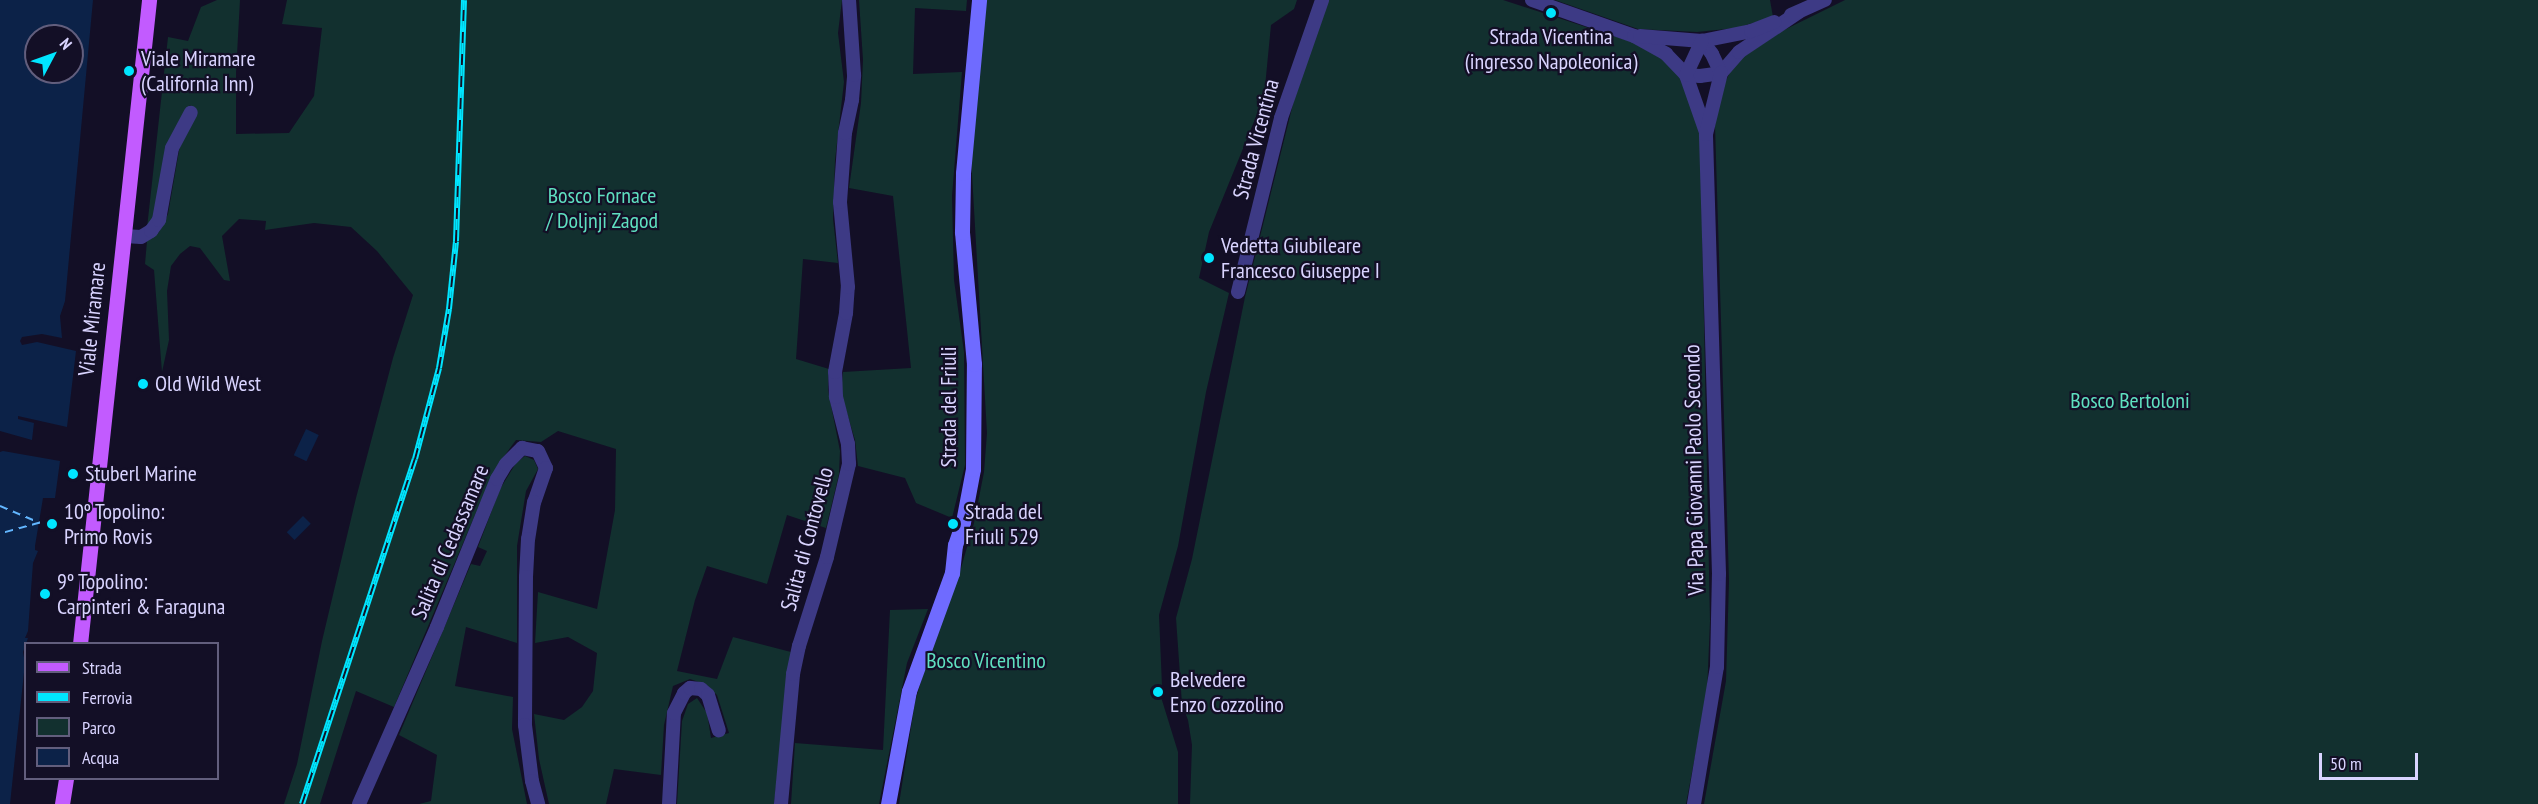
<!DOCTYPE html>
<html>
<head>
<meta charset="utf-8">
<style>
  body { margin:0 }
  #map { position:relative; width:2538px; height:804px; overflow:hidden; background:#130f26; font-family:"PT Sans Narrow",sans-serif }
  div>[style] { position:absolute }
  .green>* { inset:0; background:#12302f }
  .water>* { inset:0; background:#0c2248; transform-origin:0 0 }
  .ferry>* { height:1.5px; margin-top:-0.75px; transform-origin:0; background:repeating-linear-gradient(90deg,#62b6ff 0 8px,transparent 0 14px) }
  .minor>* { height:14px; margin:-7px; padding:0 7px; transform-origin:7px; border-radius:7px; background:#3d3a85 }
  .secondary>* { height:15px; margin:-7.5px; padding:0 7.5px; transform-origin:7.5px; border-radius:7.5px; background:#6f6bff }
  .primary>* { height:15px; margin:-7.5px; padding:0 7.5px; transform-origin:7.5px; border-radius:7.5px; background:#c25bff }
  .rail>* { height:6px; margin-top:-3px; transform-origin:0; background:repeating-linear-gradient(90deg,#130f26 0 11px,#00e5ff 0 22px); box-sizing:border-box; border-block:2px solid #00e5ff }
  .dots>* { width:16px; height:16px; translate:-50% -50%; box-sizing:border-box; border:3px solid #130f26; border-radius:50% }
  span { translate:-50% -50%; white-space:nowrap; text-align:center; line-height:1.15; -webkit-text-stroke:4.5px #130f26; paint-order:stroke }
  .poi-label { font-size:22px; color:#d9d4ff }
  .left { translate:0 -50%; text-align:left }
  .street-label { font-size:22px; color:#d9d4ff }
  .park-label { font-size:22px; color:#5fe0c0 }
  .legend { position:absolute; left:24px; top:642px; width:195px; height:138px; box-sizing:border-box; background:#130f26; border:2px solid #625e7d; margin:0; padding:8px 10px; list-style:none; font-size:18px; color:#d9d4ff }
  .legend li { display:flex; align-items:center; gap:12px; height:30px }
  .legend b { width:30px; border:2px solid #625e7d }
  .north { position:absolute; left:24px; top:24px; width:60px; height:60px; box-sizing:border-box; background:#130f26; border:2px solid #625e7d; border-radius:50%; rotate:49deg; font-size:16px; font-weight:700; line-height:24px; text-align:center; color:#d9d4ff }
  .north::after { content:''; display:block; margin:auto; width:21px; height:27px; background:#00e5ff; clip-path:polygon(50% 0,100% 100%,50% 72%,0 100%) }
  .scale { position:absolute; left:2319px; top:753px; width:99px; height:27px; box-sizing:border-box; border:3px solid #d9d4ff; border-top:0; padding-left:8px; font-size:18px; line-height:21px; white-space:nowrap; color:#d9d4ff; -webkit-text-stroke:4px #130f26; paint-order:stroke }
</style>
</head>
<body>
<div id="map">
  <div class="green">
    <i style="clip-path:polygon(217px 0,240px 0,236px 73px,236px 134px,289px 133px,314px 96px,322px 28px,282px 24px,287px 0,842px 0,838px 33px,844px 82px,835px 160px,833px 219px,838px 263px,803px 259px,796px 359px,829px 369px,828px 390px,840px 451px,839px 474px,826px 528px,787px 515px,767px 584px,707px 566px,695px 600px,677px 671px,717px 679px,733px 637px,791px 652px,774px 804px,677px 804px,682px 721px,688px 704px,697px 698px,707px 713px,711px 738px,729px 733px,717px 695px,707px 685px,690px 679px,673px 686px,664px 725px,661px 775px,614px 769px,606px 804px,549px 804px,539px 759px,534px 714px,564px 720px,582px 707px,593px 691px,597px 653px,568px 637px,535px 643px,538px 592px,597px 609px,615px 510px,616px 449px,558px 431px,541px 442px,516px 440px,502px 459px,480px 503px,394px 707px,356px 691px,320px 804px,284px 804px,297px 764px,322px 641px,356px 498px,393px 358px,413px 295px,377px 251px,351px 227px,314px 223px,265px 230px,266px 221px,239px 219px,222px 236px,230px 281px,224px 280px,200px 248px,190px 246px,180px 254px,171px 266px,167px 291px,169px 340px,162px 372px,154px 270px,145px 264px,147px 241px,159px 232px,168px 214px,180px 145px,197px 112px,190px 105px,167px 144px,154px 216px,147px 228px,168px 37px,188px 41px,201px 7px)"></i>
    <i style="clip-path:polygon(859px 0,967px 0,966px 11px,915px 8px,913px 74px,962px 72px,952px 196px,954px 280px,964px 352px,965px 465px,952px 518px,916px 503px,905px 478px,858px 466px,855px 440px,841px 393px,843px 372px,911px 368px,893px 196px,849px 188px,861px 103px,863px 60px)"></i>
    <i style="clip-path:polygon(986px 0,1297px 0,1294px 9px,1271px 25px,1264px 97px,1209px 232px,1199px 278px,1229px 293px,1206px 392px,1178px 546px,1159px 615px,1162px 686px,1152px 687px,1150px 690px,1152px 696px,1161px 697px,1178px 752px,1178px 804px,899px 804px,915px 702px,930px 651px,961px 568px,974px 523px,984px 472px,987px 433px,971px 157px)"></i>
    <i style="clip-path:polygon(1327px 0,1503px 0,1632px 42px,1664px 60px,1683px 79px,1700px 124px,1710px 621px,1707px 693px,1686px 804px,1190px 804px,1192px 745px,1188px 720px,1182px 704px,1176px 618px,1192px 559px,1245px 297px,1300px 76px)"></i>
    <i style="clip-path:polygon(1555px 0,1770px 0,1773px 17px,1736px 28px,1697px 32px,1638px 29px)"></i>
    <i style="clip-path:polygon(1845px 0,2538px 0,2538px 804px,1704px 804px,1726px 681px,1729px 581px,1715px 126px,1718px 106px,1723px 87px,1730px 72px,1744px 56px,1776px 34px)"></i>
    <i style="clip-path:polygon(525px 456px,534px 460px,538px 469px,526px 491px,517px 546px,517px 643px,466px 627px,455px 686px,513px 697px,512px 729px,527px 804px,419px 804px,431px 801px,437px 755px,399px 735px,471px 564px,480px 566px,487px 551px,478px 547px,500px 489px,516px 463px)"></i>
    <i style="clip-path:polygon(928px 609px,907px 663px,879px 804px,791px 804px,795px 743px,883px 750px,890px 610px)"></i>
  </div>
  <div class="water">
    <i style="clip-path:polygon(evenodd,0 0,93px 0,65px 301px,60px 316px,62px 338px,42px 334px,22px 337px,20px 341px,22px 345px,37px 342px,76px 351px,67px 427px,18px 416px,18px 419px,34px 423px,32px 440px,0 431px,0 0,36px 36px,72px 36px,72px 72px,36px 72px,36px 36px)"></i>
    <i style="left:306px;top:429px;width:14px;height:29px;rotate:25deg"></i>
    <i style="clip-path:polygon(3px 451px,60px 461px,55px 498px,43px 498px,35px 546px,35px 550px,38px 551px,33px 563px,28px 631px,25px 638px,28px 638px,23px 652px,25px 663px,10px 804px,0 804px,0 452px)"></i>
    <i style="left:303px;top:516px;width:11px;height:23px;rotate:45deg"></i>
  </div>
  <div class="ferry">
    <i style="left:0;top:506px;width:43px;rotate:23deg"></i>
    <i style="left:40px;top:523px;width:41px;rotate:164.6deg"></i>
  </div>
  <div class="minor">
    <i style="left:1532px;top:0;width:108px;rotate:19.4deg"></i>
    <i style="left:1634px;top:36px;width:37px;rotate:29deg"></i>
    <i style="left:1666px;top:54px;width:29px;rotate:46deg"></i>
    <i style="left:1686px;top:75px;width:14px;rotate:4deg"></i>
    <i style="left:1700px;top:76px;width:21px;rotate:-8deg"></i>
    <i style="left:1721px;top:73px;width:28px;rotate:-49deg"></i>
    <i style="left:1739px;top:52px;width:72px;rotate:-33.7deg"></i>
    <i style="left:1791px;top:15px;width:37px;rotate:-24deg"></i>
    <i style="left:1640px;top:36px;width:62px;rotate:4.6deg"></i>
    <i style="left:1702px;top:41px;width:50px;rotate:-11.5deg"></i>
    <i style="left:1751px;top:31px;width:25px;rotate:-21deg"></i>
    <i style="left:1702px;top:41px;width:16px;rotate:52deg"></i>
    <i style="left:1712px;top:54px;width:21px;rotate:65deg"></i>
    <i style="left:1686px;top:75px;width:60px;rotate:70.7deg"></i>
    <i style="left:1686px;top:75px;width:38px;rotate:-65deg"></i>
    <i style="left:124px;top:236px;width:17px;rotate:3deg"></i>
    <i style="left:141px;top:237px;width:12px;rotate:-31deg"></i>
    <i style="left:151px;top:231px;width:14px;rotate:-54deg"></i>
    <i style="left:159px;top:220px;width:73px;rotate:-79.8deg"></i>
    <i style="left:172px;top:148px;width:40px;rotate:-62deg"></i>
    <i style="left:1238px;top:292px;width:179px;rotate:-76.1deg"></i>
    <i style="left:1281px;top:118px;width:125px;rotate:-70.8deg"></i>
    <i style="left:359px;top:804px;width:193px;rotate:-66.2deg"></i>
    <i style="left:437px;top:627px;width:160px;rotate:-67.9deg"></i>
    <i style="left:497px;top:479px;width:17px;rotate:-59deg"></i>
    <i style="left:506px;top:464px;width:23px;rotate:-45deg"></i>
    <i style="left:522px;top:448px;width:16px;rotate:11deg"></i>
    <i style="left:538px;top:451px;width:19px;rotate:65deg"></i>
    <i style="left:546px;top:468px;width:36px;rotate:109deg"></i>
    <i style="left:534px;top:502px;width:37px;rotate:99deg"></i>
    <i style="left:528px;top:539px;width:38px;rotate:93deg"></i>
    <i style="left:526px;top:577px;width:148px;rotate:90.4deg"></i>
    <i style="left:525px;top:725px;width:56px;rotate:82.9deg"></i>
    <i style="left:532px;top:781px;width:24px;rotate:75deg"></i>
    <i style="left:669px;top:804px;width:91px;rotate:-86.9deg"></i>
    <i style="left:674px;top:713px;width:22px;rotate:-63deg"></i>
    <i style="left:684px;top:693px;width:8px;rotate:-40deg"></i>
    <i style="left:690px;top:688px;width:11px;rotate:5deg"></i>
    <i style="left:701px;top:689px;width:9px;rotate:41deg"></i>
    <i style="left:708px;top:695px;width:37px;rotate:73deg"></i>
    <i style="left:781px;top:804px;width:131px;rotate:-84.7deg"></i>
    <i style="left:793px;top:674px;width:29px;rotate:-78deg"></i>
    <i style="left:799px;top:646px;width:93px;rotate:-72.5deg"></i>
    <i style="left:827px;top:557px;width:96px;rotate:-76.7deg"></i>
    <i style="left:849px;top:464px;width:20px;rotate:-93deg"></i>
    <i style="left:848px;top:444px;width:49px;rotate:-104.3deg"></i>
    <i style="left:836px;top:397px;width:25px;rotate:-92deg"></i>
    <i style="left:835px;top:372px;width:60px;rotate:-79.4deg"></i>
    <i style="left:846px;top:313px;width:26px;rotate:-86deg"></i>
    <i style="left:848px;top:287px;width:85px;rotate:-95.4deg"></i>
    <i style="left:840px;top:202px;width:69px;rotate:-85.9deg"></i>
    <i style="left:845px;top:133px;width:34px;rotate:-78deg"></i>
    <i style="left:852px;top:100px;width:25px;rotate:-85deg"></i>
    <i style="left:854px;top:75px;width:75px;rotate:-93.8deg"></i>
    <i style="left:1694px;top:804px;width:139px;rotate:-80.5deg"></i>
    <i style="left:1717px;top:667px;width:93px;rotate:-88.8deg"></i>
    <i style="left:1719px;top:574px;width:440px;rotate:-91.7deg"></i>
    <i style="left:1706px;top:134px;width:63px;rotate:-76.2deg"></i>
  </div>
  <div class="secondary">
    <i style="left:888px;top:804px;width:115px;rotate:-79.5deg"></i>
    <i style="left:909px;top:691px;width:126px;rotate:-70deg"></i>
    <i style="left:952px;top:573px;width:28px;rotate:-84deg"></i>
    <i style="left:955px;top:545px;width:24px;rotate:-71deg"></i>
    <i style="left:963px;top:522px;width:54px;rotate:-79.3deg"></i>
    <i style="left:973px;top:469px;width:105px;rotate:-89.5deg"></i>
    <i style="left:974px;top:364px;width:133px;rotate:-95.2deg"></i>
    <i style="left:962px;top:232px;width:59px;rotate:-89deg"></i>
    <i style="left:963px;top:173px;width:174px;rotate:-84.7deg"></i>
  </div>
  <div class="primary">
    <i style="left:80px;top:644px;width:648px;rotate:-83.88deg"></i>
    <i style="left:62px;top:804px;width:26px;rotate:-81deg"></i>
  </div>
  <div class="rail">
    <i style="left:302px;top:804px;width:363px;rotate:-71.9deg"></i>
    <i style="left:415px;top:459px;width:94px;rotate:-75.2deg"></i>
    <i style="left:439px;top:368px;width:60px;rotate:-80.4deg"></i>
    <i style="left:449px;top:309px;width:68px;rotate:-84.1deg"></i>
    <i style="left:456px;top:241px;width:241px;rotate:-88.1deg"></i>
  </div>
  <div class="dots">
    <i style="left:1551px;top:13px;background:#00e5ff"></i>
    <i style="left:129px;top:71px;background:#00e5ff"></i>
    <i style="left:1209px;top:258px;background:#00e5ff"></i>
    <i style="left:143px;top:384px;background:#00e5ff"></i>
    <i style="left:73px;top:474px;background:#00e5ff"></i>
    <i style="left:52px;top:524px;background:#00e5ff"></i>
    <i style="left:953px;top:524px;background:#00e5ff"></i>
    <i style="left:45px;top:594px;background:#00e5ff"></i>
    <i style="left:1158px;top:692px;background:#00e5ff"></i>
  </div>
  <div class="poi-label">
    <span style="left:1551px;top:49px">Strada Vicentina<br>(ingresso Napoleonica)</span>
    <span class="left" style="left:141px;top:71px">Viale Miramare<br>(California Inn)</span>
    <span class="left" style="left:1221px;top:258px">Vedetta Giubileare<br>Francesco Giuseppe I</span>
    <span class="left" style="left:155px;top:384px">Old Wild West</span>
    <span class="left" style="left:85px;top:474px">Stuberl Marine</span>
    <span class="left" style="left:64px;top:524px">10º Topolino:<br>Primo Rovis</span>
    <span class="left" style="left:965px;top:524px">Strada del<br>Friuli 529</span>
    <span class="left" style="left:57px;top:594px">9º Topolino:<br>Carpinteri &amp; Faraguna</span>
    <span class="left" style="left:1170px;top:692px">Belvedere<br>Enzo Cozzolino</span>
  </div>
  <div class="street-label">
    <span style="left:1256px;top:139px;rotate:-75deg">Strada Vicentina</span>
    <span style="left:92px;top:319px;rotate:-84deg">Viale Miramare</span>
    <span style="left:949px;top:407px;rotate:-90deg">Strada del Friuli</span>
    <span style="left:1694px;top:470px;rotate:-91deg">Via Papa Giovanni Paolo Secondo</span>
    <span style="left:807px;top:539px;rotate:-75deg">Salita di Contovello</span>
    <span style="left:450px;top:542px;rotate:-67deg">Salita di Cedassamare</span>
  </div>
  <div class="park-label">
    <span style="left:602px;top:208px">Bosco Fornace<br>/ Doljnji Zagod</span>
    <span style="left:2130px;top:401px">Bosco Bertoloni</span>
    <span style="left:986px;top:661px">Bosco Vicentino</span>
  </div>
  <ul class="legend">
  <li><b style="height:8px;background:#c25bff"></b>Strada</li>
  <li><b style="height:8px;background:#00e5ff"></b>Ferrovia</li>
  <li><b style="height:16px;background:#12302f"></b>Parco</li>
  <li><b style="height:16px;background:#0c2248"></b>Acqua</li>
  </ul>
  <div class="north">N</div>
  <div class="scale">50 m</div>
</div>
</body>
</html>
